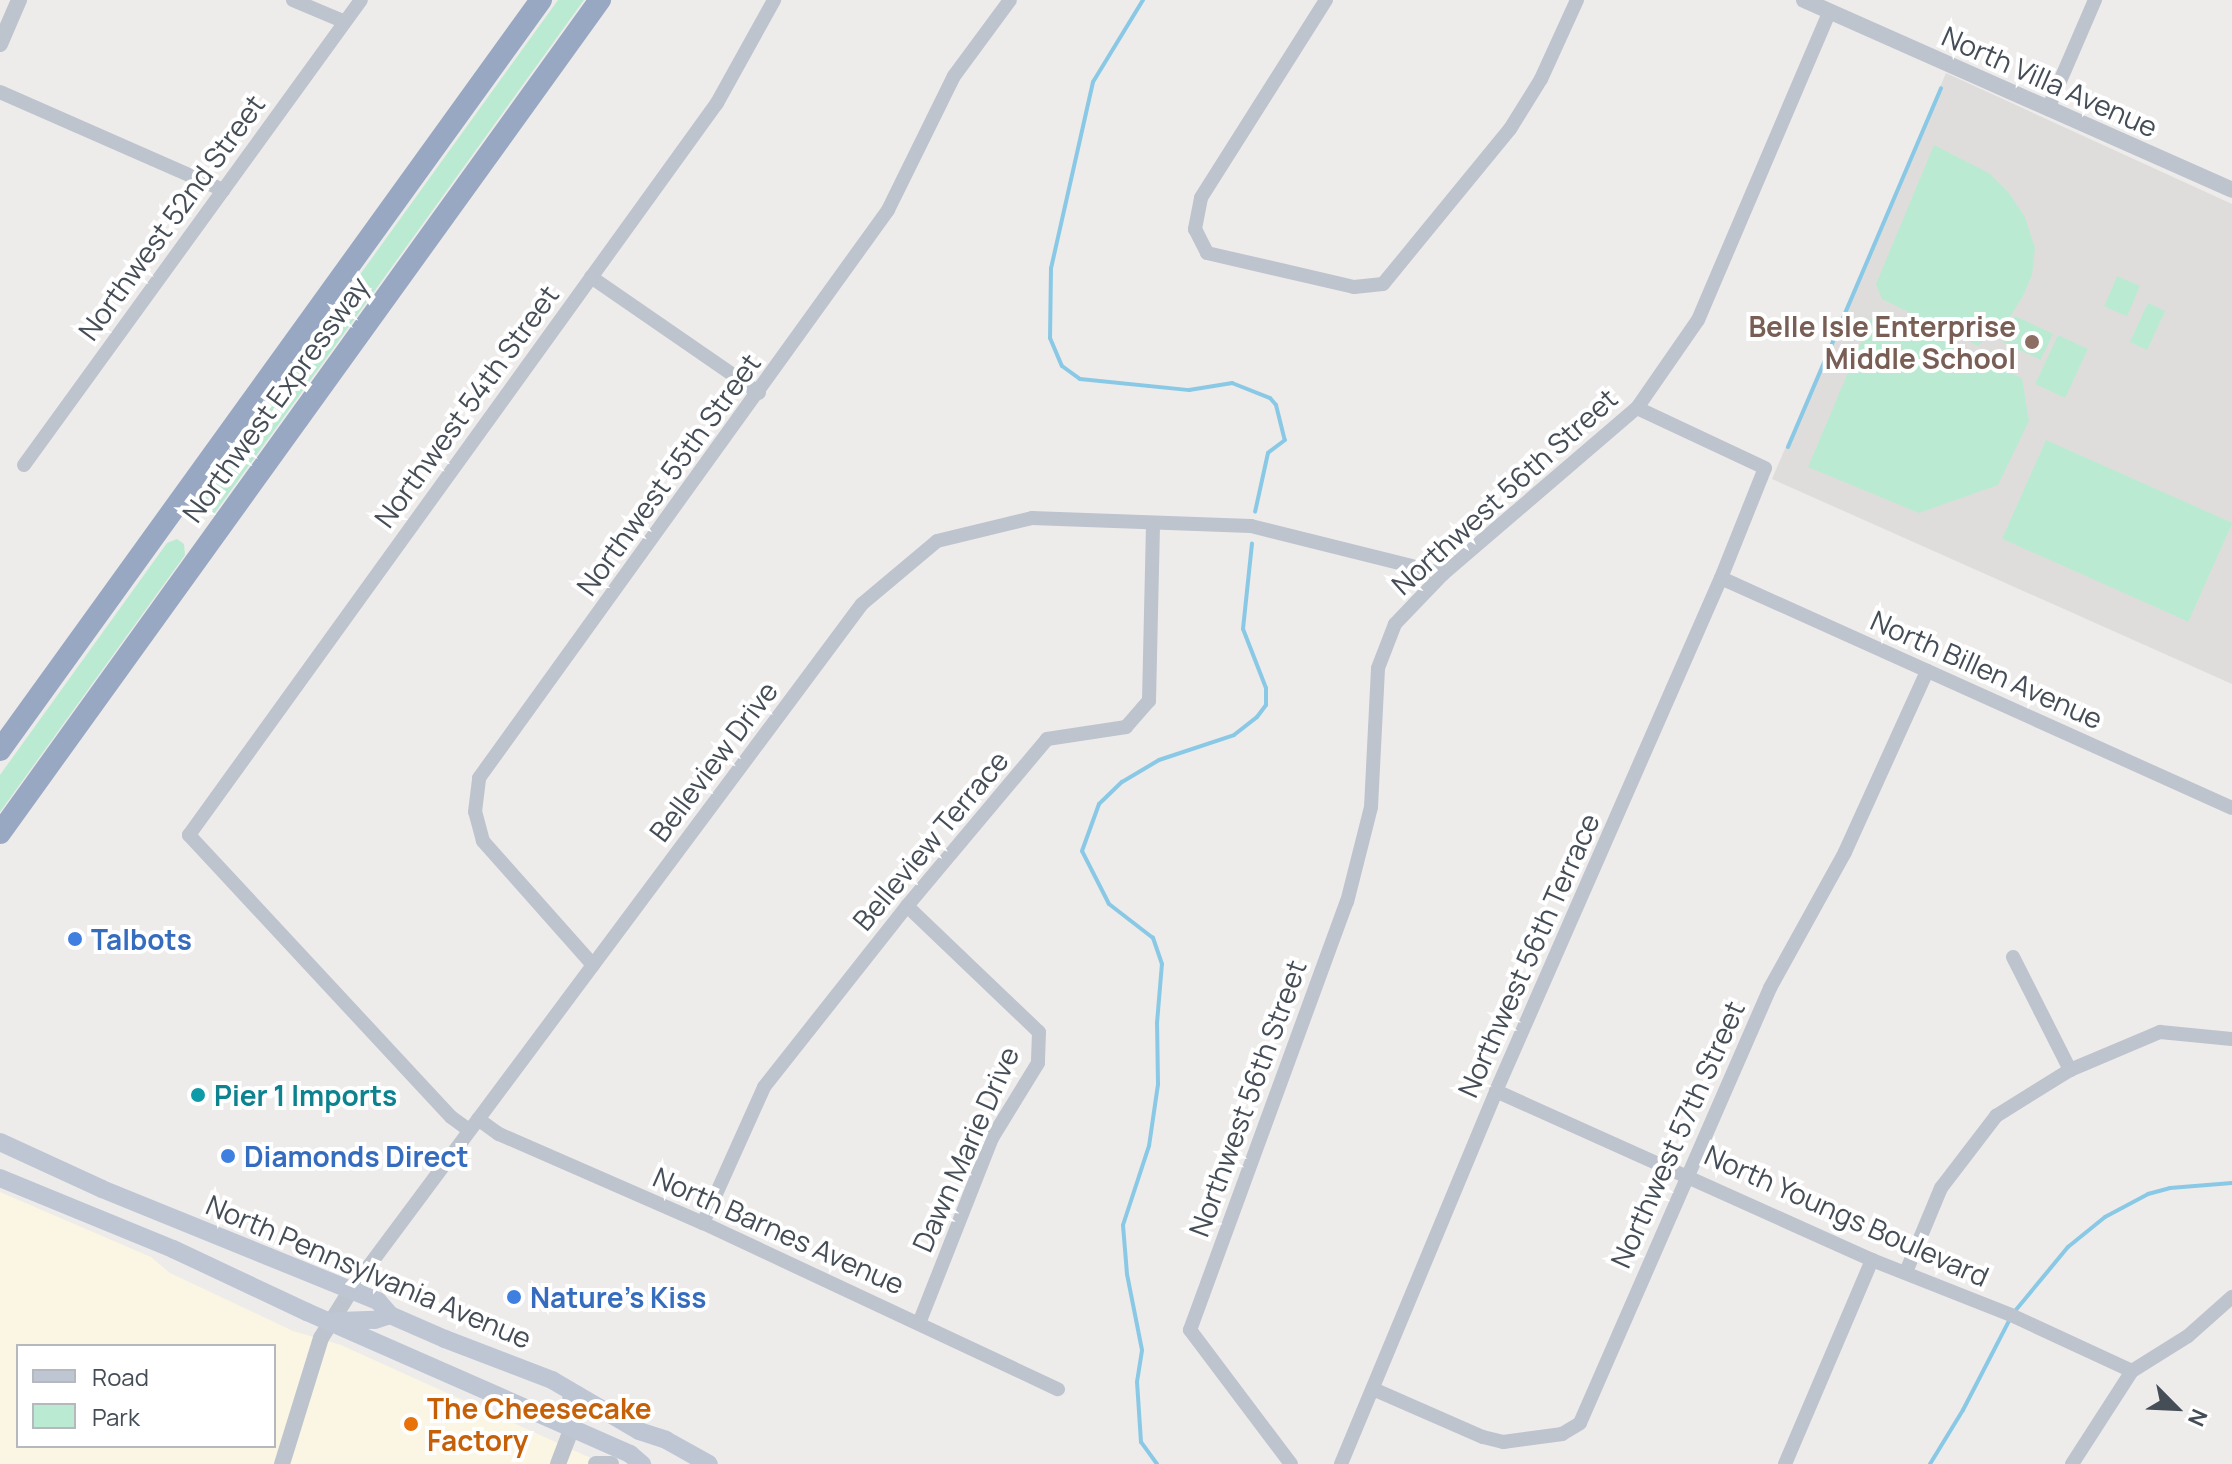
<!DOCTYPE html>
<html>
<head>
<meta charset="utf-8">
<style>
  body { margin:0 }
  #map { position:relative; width:2232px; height:1464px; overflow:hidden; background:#eeebeb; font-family:Manrope,sans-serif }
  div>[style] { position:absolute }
  .commercial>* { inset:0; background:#faf6e3 }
  .education>* { inset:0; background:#dfdddc }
  .green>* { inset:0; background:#baebd2; transform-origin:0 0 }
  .stream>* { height:4px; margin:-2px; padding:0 2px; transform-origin:2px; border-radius:2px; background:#89c9e6 }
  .minor>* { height:14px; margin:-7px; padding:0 7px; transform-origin:7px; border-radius:7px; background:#bdc4cd }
  .tertiary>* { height:16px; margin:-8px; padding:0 8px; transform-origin:8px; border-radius:8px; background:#bdc4cd }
  .secondary>* { height:18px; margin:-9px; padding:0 9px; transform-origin:9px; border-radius:9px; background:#bec6d4 }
  .trunk>* { height:22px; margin:-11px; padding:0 11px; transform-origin:11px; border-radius:11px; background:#98a8c2 }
  .dots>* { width:22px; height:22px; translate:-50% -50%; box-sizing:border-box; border:4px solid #fff; border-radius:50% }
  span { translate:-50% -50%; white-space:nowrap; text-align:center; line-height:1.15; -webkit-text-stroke:8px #fff; paint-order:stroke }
  .street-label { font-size:28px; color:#454d57 }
  .education-label { font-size:28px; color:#785e54; font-weight:700 }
  .right { translate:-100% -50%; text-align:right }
  .shop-label { font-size:28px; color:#366cbe; font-weight:700 }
  .left { translate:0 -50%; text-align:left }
  .culture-label { font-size:28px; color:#0d838f; font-weight:700 }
  .food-label { font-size:28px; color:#c56008; font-weight:700 }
  .legend { position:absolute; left:16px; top:1344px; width:260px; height:104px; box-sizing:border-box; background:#fff; border:2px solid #b5b8bc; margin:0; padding:10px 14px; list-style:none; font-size:24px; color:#454d57 }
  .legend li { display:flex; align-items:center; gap:16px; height:40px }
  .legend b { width:40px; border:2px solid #b5b8bc }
  .north { position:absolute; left:2136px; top:1368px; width:80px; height:80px; -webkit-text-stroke:6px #fff; paint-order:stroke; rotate:114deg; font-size:22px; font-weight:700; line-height:32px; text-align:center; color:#454d57 }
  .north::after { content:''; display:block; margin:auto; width:28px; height:36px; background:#454d57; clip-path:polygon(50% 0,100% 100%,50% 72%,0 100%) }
</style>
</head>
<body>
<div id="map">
  <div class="commercial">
    <i style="clip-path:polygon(evenodd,0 1192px,151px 1257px,170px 1273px,293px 1331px,341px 1345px,604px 1464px,0 1464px,0 1192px,18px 1346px,274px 1346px,274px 1446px,18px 1446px,18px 1346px)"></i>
  </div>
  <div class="education">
    <i style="clip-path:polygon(1946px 73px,2232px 204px,2232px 684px,1772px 479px)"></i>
  </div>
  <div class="green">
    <i style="clip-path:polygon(558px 0,584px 0,214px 514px,202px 516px,195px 507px,196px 502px)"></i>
    <i style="clip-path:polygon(1934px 145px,1989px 173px,2009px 193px,2025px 217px,2035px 248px,2032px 275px,2023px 296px,2010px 317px,1978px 346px,1882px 299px,1876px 284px)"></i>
    <i style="left:2117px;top:276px;width:25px;height:33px;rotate:23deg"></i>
    <i style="left:2148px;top:303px;width:19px;height:43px;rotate:25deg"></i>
    <i style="clip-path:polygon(1886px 315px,2022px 378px,2029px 421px,1998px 485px,1919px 513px,1808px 467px,1871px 318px)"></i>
    <i style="left:2015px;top:316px;width:42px;height:29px;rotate:25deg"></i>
    <i style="left:2058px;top:335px;width:33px;height:54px;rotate:25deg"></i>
    <i style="left:2046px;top:440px;width:204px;height:108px;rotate:24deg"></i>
    <i style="clip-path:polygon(177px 539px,184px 544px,185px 555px,0 812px,0 775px,167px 543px)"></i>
  </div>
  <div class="stream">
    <i style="left:1143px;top:0;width:96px;rotate:121.4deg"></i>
    <i style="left:1093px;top:82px;width:191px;rotate:102.7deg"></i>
    <i style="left:1051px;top:268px;width:70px;rotate:90.8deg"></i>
    <i style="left:1050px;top:338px;width:30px;rotate:67deg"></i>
    <i style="left:1062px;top:366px;width:22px;rotate:36deg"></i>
    <i style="left:1080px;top:379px;width:110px;rotate:5.8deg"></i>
    <i style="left:1189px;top:390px;width:44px;rotate:-9.2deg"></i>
    <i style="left:1232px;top:383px;width:41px;rotate:21.5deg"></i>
    <i style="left:1270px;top:398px;width:9px;rotate:49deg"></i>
    <i style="left:1276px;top:405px;width:36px;rotate:76deg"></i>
    <i style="left:1285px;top:440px;width:21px;rotate:143deg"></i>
    <i style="left:1268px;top:453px;width:60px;rotate:102.4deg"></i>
    <i style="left:1788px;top:447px;width:390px;rotate:-66.9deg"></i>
    <i style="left:2015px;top:1311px;width:83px;rotate:-50.4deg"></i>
    <i style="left:2068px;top:1247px;width:48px;rotate:-39deg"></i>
    <i style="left:2105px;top:1217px;width:49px;rotate:-28.1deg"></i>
    <i style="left:2148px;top:1194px;width:23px;rotate:-15deg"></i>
    <i style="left:2170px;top:1188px;width:62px;rotate:-4.6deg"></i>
    <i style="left:1157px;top:1464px;width:27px;rotate:-126deg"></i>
    <i style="left:1141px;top:1442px;width:60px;rotate:-93.8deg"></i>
    <i style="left:1137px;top:1382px;width:32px;rotate:-81deg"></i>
    <i style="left:1142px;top:1350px;width:77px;rotate:-101.2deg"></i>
    <i style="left:1127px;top:1274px;width:49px;rotate:-94.7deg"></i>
    <i style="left:1123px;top:1225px;width:83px;rotate:-71.8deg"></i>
    <i style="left:1149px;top:1146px;width:63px;rotate:-81.7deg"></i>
    <i style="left:1158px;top:1084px;width:61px;rotate:-90.9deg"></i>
    <i style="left:1157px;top:1023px;width:59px;rotate:-85.2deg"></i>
    <i style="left:1162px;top:964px;width:28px;rotate:-109deg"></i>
    <i style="left:1153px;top:938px;width:56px;rotate:-142.3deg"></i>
    <i style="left:1109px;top:904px;width:59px;rotate:-117deg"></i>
    <i style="left:1082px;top:851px;width:50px;rotate:-70.1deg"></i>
    <i style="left:1099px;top:804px;width:32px;rotate:-44deg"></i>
    <i style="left:1122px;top:782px;width:43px;rotate:-30.7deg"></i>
    <i style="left:1159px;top:760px;width:79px;rotate:-18.4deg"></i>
    <i style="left:1234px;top:735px;width:29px;rotate:-38deg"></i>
    <i style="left:1257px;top:717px;width:15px;rotate:-53deg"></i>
    <i style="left:1266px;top:705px;width:17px;rotate:-90deg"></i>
    <i style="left:1266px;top:688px;width:63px;rotate:-111.3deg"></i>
    <i style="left:1243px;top:629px;width:86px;rotate:-84deg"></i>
    <i style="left:1930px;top:1464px;width:63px;rotate:-58.6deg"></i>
    <i style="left:1963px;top:1410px;width:102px;rotate:-62.7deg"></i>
  </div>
  <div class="minor">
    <i style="left:293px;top:0;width:56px;rotate:22.9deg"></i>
    <i style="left:1326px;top:0;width:234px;rotate:122.3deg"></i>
    <i style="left:1201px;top:198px;width:32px;rotate:101deg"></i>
    <i style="left:1195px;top:229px;width:27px;rotate:63deg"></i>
    <i style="left:1207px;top:253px;width:151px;rotate:13deg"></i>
    <i style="left:1354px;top:287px;width:29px;rotate:-6deg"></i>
    <i style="left:1383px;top:284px;width:200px;rotate:-50.7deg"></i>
    <i style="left:1510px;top:129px;width:59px;rotate:-58.2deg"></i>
    <i style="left:1541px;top:79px;width:87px;rotate:-65.5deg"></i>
    <i style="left:0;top:92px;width:244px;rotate:23.7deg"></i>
    <i style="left:2048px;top:109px;width:119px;rotate:-66.7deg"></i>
    <i style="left:591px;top:277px;width:204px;rotate:34.6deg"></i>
    <i style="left:24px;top:465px;width:574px;rotate:-54.07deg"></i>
    <i style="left:1721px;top:578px;width:560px;rotate:24.23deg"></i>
    <i style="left:907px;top:906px;width:182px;rotate:43.7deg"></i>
    <i style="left:1039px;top:1032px;width:31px;rotate:92deg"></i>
    <i style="left:1038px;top:1063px;width:88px;rotate:121.5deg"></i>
    <i style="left:992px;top:1138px;width:199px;rotate:111.5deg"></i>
    <i style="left:2013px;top:957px;width:127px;rotate:63.2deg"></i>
    <i style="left:593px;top:965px;width:166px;rotate:-131.6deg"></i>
    <i style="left:483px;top:841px;width:30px;rotate:-105deg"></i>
    <i style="left:475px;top:812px;width:34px;rotate:-83deg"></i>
    <i style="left:479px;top:778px;width:700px;rotate:-54.24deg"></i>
    <i style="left:888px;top:210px;width:149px;rotate:-63.8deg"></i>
    <i style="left:954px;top:76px;width:94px;rotate:-53.6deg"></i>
    <i style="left:1496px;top:1091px;width:412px;rotate:24.2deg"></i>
    <i style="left:1872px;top:1260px;width:149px;rotate:21.6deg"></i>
    <i style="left:2011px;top:1315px;width:133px;rotate:24.8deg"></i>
    <i style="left:478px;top:1119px;width:26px;rotate:36deg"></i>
    <i style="left:499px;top:1134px;width:223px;rotate:23.6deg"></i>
    <i style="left:703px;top:1223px;width:392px;rotate:25.1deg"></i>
    <i style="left:469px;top:1130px;width:22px;rotate:-144deg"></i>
    <i style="left:451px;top:1117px;width:385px;rotate:-132.9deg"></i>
    <i style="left:189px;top:835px;width:903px;rotate:-54.2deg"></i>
    <i style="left:717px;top:103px;width:118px;rotate:-61deg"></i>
    <i style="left:703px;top:1223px;width:149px;rotate:-65.8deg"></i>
    <i style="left:764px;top:1087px;width:231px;rotate:-51.7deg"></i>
    <i style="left:907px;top:906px;width:218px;rotate:-50deg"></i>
    <i style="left:1047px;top:739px;width:80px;rotate:-8.6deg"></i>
    <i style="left:1126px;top:727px;width:35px;rotate:-49deg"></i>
    <i style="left:1149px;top:701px;width:178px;rotate:-88.7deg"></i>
    <i style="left:1906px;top:1272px;width:91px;rotate:-67.4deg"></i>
    <i style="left:1941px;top:1188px;width:91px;rotate:-52.6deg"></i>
    <i style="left:1996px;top:1116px;width:87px;rotate:-31.9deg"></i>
    <i style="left:2070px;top:1070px;width:98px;rotate:-22.9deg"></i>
    <i style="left:2160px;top:1032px;width:72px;rotate:5.6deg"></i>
    <i style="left:351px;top:1290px;width:855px;rotate:-53.32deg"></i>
    <i style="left:862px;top:604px;width:98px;rotate:-40deg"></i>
    <i style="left:937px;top:541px;width:98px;rotate:-13.6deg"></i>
    <i style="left:1032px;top:518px;width:219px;rotate:2.1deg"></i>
    <i style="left:1251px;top:526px;width:198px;rotate:14deg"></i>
    <i style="left:1373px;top:1389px;width:120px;rotate:23.6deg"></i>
    <i style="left:1483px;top:1437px;width:21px;rotate:14deg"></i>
    <i style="left:1503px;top:1442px;width:60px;rotate:-7.7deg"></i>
    <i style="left:1562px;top:1434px;width:21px;rotate:-31deg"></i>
    <i style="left:1580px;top:1423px;width:475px;rotate:-66.4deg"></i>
    <i style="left:1770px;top:988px;width:155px;rotate:-61.1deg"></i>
    <i style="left:1845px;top:852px;width:199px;rotate:-65.6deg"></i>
    <i style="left:1291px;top:1464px;width:168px;rotate:-127deg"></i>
    <i style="left:1190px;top:1330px;width:456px;rotate:-69.9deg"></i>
    <i style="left:1347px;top:902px;width:98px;rotate:-75.8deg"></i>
    <i style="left:1371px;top:807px;width:139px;rotate:-87.1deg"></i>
    <i style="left:1378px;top:668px;width:47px;rotate:-68.9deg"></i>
    <i style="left:1395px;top:624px;width:69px;rotate:-46.2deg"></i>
    <i style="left:1443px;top:574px;width:255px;rotate:-40.6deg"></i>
    <i style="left:1637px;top:408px;width:107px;rotate:-55.3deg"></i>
    <i style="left:1698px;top:320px;width:336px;rotate:-66.9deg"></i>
    <i style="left:1341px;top:1464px;width:404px;rotate:-67.4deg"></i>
    <i style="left:1496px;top:1091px;width:560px;rotate:-66.32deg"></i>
    <i style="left:1721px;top:578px;width:118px;rotate:-68.2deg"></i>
    <i style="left:1765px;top:468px;width:141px;rotate:-154.9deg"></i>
    <i style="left:1785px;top:1464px;width:222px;rotate:-66.9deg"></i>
    <i style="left:2072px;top:1464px;width:111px;rotate:-57.2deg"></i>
    <i style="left:2132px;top:1371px;width:66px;rotate:-32deg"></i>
    <i style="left:2188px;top:1336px;width:59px;rotate:-41.6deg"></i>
  </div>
  <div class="tertiary">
    <i style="left:1804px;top:0;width:468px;rotate:23.9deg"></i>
    <i style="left:0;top:44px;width:48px;rotate:-66.6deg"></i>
    <i style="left:282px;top:1464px;width:132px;rotate:-72.8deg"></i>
    <i style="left:321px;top:1338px;width:57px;rotate:-58deg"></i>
    <i style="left:558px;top:1464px;width:39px;rotate:-69deg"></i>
    <i style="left:572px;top:1428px;width:36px;rotate:-93deg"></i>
    <i style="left:596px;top:1464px;width:15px"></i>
  </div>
  <div class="secondary">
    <i style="left:0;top:1142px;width:112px;rotate:24.7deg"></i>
    <i style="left:102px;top:1189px;width:298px;rotate:22.1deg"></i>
    <i style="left:378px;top:1301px;width:18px;rotate:49deg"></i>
    <i style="left:390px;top:1315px;width:60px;rotate:23.6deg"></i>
    <i style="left:445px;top:1339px;width:115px;rotate:21deg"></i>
    <i style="left:552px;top:1380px;width:101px;rotate:30.4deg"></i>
    <i style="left:639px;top:1431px;width:28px;rotate:18deg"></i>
    <i style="left:666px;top:1440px;width:49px;rotate:29.2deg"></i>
    <i style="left:0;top:1178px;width:187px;rotate:22.3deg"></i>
    <i style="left:173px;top:1249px;width:148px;rotate:25.2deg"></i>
    <i style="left:307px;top:1312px;width:353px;rotate:23.7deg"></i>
    <i style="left:630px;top:1454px;width:16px;rotate:40deg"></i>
    <i style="left:338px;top:1321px;width:37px;rotate:-2deg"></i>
    <i style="left:375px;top:1320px;width:16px;rotate:-18deg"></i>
  </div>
  <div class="trunk">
    <i style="left:0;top:750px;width:925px;rotate:-54.2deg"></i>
    <i style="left:0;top:833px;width:1027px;rotate:-54.24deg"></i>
  </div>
  <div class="dots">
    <i style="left:2032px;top:342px;background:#8d6e63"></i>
    <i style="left:75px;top:939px;background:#3f7fe0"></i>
    <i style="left:198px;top:1095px;background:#0f9aa8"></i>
    <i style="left:228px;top:1156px;background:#3f7fe0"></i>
    <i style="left:514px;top:1297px;background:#3f7fe0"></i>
    <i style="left:411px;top:1424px;background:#e8710a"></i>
  </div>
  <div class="street-label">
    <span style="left:2050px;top:81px;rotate:24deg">North Villa Avenue</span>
    <span style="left:171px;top:217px;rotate:-54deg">Northwest 52nd Street</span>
    <span style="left:275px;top:399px;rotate:-54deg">Northwest Expressway</span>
    <span style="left:466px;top:406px;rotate:-54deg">Northwest 54th Street</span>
    <span style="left:668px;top:474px;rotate:-54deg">Northwest 55th Street</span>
    <span style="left:1504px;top:491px;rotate:-42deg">Northwest 56th Street</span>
    <span style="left:1987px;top:669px;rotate:24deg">North Billen Avenue</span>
    <span style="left:713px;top:761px;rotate:-53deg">Belleview Drive</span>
    <span style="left:930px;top:840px;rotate:-50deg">Belleview Terrace</span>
    <span style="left:1528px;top:955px;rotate:-66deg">Northwest 56th Terrace</span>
    <span style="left:1247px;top:1098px;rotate:-70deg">Northwest 56th Street</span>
    <span style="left:1677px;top:1134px;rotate:-66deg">Northwest 57th Street</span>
    <span style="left:965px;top:1149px;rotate:-66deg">Dawn Marie Drive</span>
    <span style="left:1847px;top:1215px;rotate:24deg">North Youngs Boulevard</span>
    <span style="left:779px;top:1230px;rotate:24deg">North Barnes Avenue</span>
    <span style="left:369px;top:1271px;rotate:23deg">North Pennsylvania Avenue</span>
  </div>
  <div class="education-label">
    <span class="right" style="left:2016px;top:342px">Belle Isle Enterprise<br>Middle School</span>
  </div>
  <div class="shop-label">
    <span class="left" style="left:91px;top:939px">Talbots</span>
    <span class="left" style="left:244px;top:1156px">Diamonds Direct</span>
    <span class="left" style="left:530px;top:1297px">Nature's Kiss</span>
  </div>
  <div class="culture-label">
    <span class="left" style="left:214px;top:1095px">Pier 1 Imports</span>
  </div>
  <div class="food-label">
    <span class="left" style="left:427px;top:1424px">The Cheesecake<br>Factory</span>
  </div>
  <ul class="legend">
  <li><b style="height:10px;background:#bec6d4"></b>Road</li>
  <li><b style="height:22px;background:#baebd2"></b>Park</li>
  </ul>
  <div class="north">N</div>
</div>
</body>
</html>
